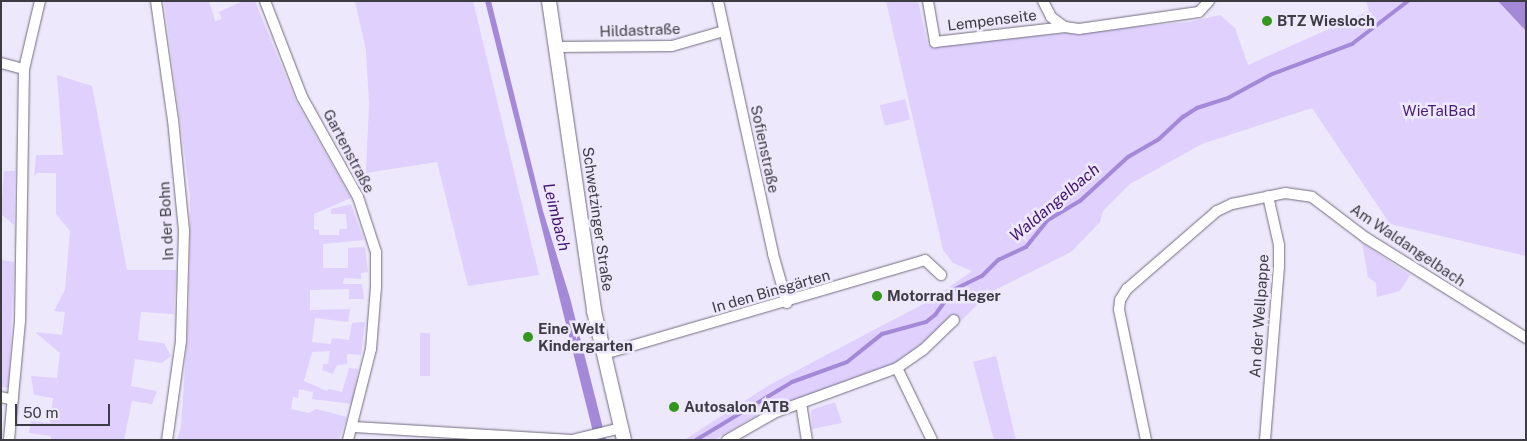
<!DOCTYPE html>
<html>
<head>
<meta charset="utf-8">
<style>
  body { margin:0 }
  #map { position:relative; width:1527px; height:441px; overflow:hidden; background:#eee8fc; font-family:"Public Sans",sans-serif }
  div>[style] { position:absolute }
  .green>* { inset:0; background:#dfd0fe; transform-origin:0 0 }
  .water>* { inset:0; background:#a489d8 }
  .stream>* { height:4px; margin:-2px; padding:0 2px; transform-origin:2px; border-radius:2px; background:#a489d8 }
  .roads { filter:drop-shadow(0 0 1px #716c7d) drop-shadow(0 0 1px #716c7d) }
  .minor>* { height:10px; margin:-5px; padding:0 5px; transform-origin:5px; border-radius:5px; background:#fff }
  .tertiary>* { height:14px; margin:-7px; padding:0 7px; transform-origin:7px; border-radius:7px; background:#fff }
  .dots>* { width:14px; height:14px; translate:-50% -50%; box-sizing:border-box; border:2px solid #eee8fc; border-radius:50% }
  span { translate:-50% -50%; white-space:nowrap; text-align:center; line-height:1.15; -webkit-text-stroke:5px #eee8fc; paint-order:stroke }
  .street-label { font-size:15px; color:#3e3c43 }
  .poi-label { font-size:15px; color:#3e3c43; font-weight:700 }
  .left { translate:0 -50%; text-align:left }
  .park-label { font-size:15px; color:#461c78 }
  .water-label { font-size:16px; color:#401371; font-style:italic }
  .frame { position:absolute; inset:0; border:2px solid #3e3c43; pointer-events:none }
  .scale { position:absolute; left:15px; top:404px; width:95px; height:22px; box-sizing:border-box; border:2px solid #3e3c43; border-top:0; padding-left:6px; font-size:15px; line-height:18px; white-space:nowrap; color:#3e3c43; -webkit-text-stroke:4px #eee8fc; paint-order:stroke }
</style>
</head>
<body>
<div id="map">
  <div class="green">
    <i style="clip-path:polygon(164px 1px,209px 1px,215px 21px,222px 19px,219px 12px,243px 1px,255px 1px,296px 101px,351px 198px,314px 214px,314px 229px,319px 230px,319px 235px,339px 235px,339px 229px,347px 229px,346px 214px,331px 214px,331px 209px,351px 204px,364px 240px,323px 244px,323px 268px,348px 268px,348px 248px,365px 247px,368px 272px,361px 273px,361px 279px,344px 278px,343px 284px,362px 284px,364px 299px,349px 299px,349px 289px,310px 290px,310px 310px,350px 309px,348px 322px,315px 318px,312px 342px,331px 344px,332px 338px,349px 340px,352px 323px,365px 322px,361px 355px,347px 354px,347px 364px,337px 365px,333px 374px,322px 370px,323px 364px,328px 364px,330px 351px,312px 352px,304px 381px,327px 391px,329px 389px,342px 392px,349px 368px,358px 369px,352px 404px,312px 399px,313px 392px,299px 389px,298px 398px,293px 397px,291px 409px,309px 413px,316px 409px,347px 417px,339px 440px,177px 440px,181px 427px,189px 308px,190px 197px)"></i>
    <i style="clip-path:polygon(355px 1px,473px 1px,539px 275px,468px 286px,437px 162px,366px 173px,369px 103px,366px 50px)"></i>
    <i style="clip-path:polygon(886px 1px,918px 1px,928px 45px,1189px 22px,1220px 15px,1235px 28px,1248px 65px,1369px 11px,1366px 1px,1526px 1px,1526px 256px,1390px 224px,1312px 108px,1202px 144px,1130px 184px,1103px 211px,1100px 222px,1071px 252px,989px 293px,962px 320px,897px 368px,801px 403px,786px 399px,714px 440px,684px 440px,771px 384px,931px 300px,972px 271px,953px 263px,943px 250px)"></i>
    <i style="clip-path:polygon(57px 75px,92px 86px,127px 270px,176px 270px,174px 314px,141px 312px,138px 340px,164px 343px,171px 356px,162px 363px,135px 359px,131px 386px,157px 391px,152px 404px,132px 401px,124px 440px,51px 440px,51px 436px,29px 433px,31px 421px,50px 423px,53px 398px,34px 395px,31px 376px,57px 378px,60px 353px,35px 332px,62px 335px,65px 312px,54px 311px,65px 290px,70px 231px,56px 214px,56px 173px,37px 173px,34px 176px,36px 155px,63px 155px)"></i>
    <i style="left:905px;top:99px;width:21px;height:26px;rotate:76deg"></i>
    <i style="clip-path:polygon(4px 171px,15px 171px,14px 225px,1px 214px)"></i>
    <i style="clip-path:polygon(1362px 243px,1410px 275px,1400px 291px,1377px 297px,1376px 283px,1368px 277px)"></i>
    <i style="clip-path:polygon(2px 260px,14px 262px,9px 388px,1px 387px)"></i>
    <i style="left:420px;top:333px;width:10px;height:43px"></i>
    <i style="clip-path:polygon(996px 356px,1016px 440px,994px 440px,973px 362px)"></i>
    <i style="clip-path:polygon(835px 402px,842px 423px,812px 429px,811px 410px)"></i>
  </div>
  <div class="water">
    <i style="clip-path:polygon(485px 1px,491px 1px,543px 211px,570px 298px,606px 440px,595px 440px)"></i>
    <i style="clip-path:polygon(1498px 1px,1526px 1px,1526px 31px)"></i>
  </div>
  <div class="stream">
    <i style="left:696px;top:440px;width:112px;rotate:-31.1deg"></i>
    <i style="left:792px;top:382px;width:59px;rotate:-20deg"></i>
    <i style="left:847px;top:362px;width:45px;rotate:-38.7deg"></i>
    <i style="left:882px;top:334px;width:46px;rotate:-15.3deg"></i>
    <i style="left:926px;top:322px;width:11px;rotate:-38deg"></i>
    <i style="left:935px;top:315px;width:31px;rotate:-54deg"></i>
    <i style="left:953px;top:290px;width:32px;rotate:-26deg"></i>
    <i style="left:982px;top:276px;width:23px;rotate:-45deg"></i>
    <i style="left:998px;top:260px;width:31px;rotate:-25deg"></i>
    <i style="left:1026px;top:247px;width:35px;rotate:-51deg"></i>
    <i style="left:1048px;top:220px;width:37px;rotate:-31deg"></i>
    <i style="left:1080px;top:201px;width:65px;rotate:-42.5deg"></i>
    <i style="left:1128px;top:157px;width:36px;rotate:-30deg"></i>
    <i style="left:1159px;top:139px;width:33px;rotate:-43deg"></i>
    <i style="left:1183px;top:117px;width:17px;rotate:-33deg"></i>
    <i style="left:1197px;top:108px;width:33px;rotate:-18deg"></i>
    <i style="left:1228px;top:98px;width:48px;rotate:-28.7deg"></i>
    <i style="left:1270px;top:75px;width:88px;rotate:-20.7deg"></i>
    <i style="left:1352px;top:44px;width:71px;rotate:-37.5deg"></i>
  </div>
  <div class="roads">
    <div class="minor">
      <i style="left:156px;top:1px;width:120px;rotate:81.9deg"></i>
      <i style="left:173px;top:120px;width:112px;rotate:84.3deg"></i>
      <i style="left:184px;top:231px;width:110px;rotate:91.6deg"></i>
      <i style="left:181px;top:341px;width:100px;rotate:98deg"></i>
      <i style="left:265px;top:1px;width:103px;rotate:68.9deg"></i>
      <i style="left:302px;top:97px;width:115px;rotate:60.8deg"></i>
      <i style="left:358px;top:197px;width:58px;rotate:71.9deg"></i>
      <i style="left:376px;top:252px;width:35px;rotate:90deg"></i>
      <i style="left:376px;top:287px;width:62px;rotate:94.6deg"></i>
      <i style="left:371px;top:349px;width:94px;rotate:104.2deg"></i>
      <i style="left:718px;top:1px;width:259px;rotate:77.7deg"></i>
      <i style="left:773px;top:254px;width:51px;rotate:74.1deg"></i>
      <i style="left:928px;top:1px;width:42px;rotate:80.3deg"></i>
      <i style="left:935px;top:42px;width:131px;rotate:-6.6deg"></i>
      <i style="left:1043px;top:1px;width:18px;rotate:63deg"></i>
      <i style="left:1051px;top:17px;width:17px;rotate:36deg"></i>
      <i style="left:1065px;top:27px;width:14px;rotate:8deg"></i>
      <i style="left:1079px;top:29px;width:121px;rotate:-8.1deg"></i>
      <i style="left:1199px;top:12px;width:15px;rotate:-48deg"></i>
      <i style="left:556px;top:47px;width:116px;rotate:-0.5deg"></i>
      <i style="left:672px;top:46px;width:54px;rotate:-16.1deg"></i>
      <i style="left:1px;top:63px;width:24px;rotate:15deg"></i>
      <i style="left:24px;top:69px;width:252px;rotate:90.9deg"></i>
      <i style="left:20px;top:321px;width:120px;rotate:95.3deg"></i>
      <i style="left:24px;top:69px;width:70px;rotate:-76.8deg"></i>
      <i style="left:604px;top:354px;width:334px;rotate:-16.3deg"></i>
      <i style="left:925px;top:260px;width:22px;rotate:43deg"></i>
      <i style="left:897px;top:368px;width:80px;rotate:64.1deg"></i>
      <i style="left:1px;top:397px;width:12px;rotate:14deg"></i>
      <i style="left:801px;top:403px;width:37px;rotate:81deg"></i>
      <i style="left:354px;top:427px;width:218px;rotate:3.4deg"></i>
      <i style="left:572px;top:440px;width:50px;rotate:-13.8deg"></i>
      <i style="left:727px;top:440px;width:56px;rotate:-29.7deg"></i>
      <i style="left:776px;top:412px;width:129px;rotate:-20deg"></i>
      <i style="left:897px;top:368px;width:32px;rotate:-35deg"></i>
      <i style="left:923px;top:350px;width:43px;rotate:-44.1deg"></i>
      <i style="left:1146px;top:440px;width:133px;rotate:-101.7deg"></i>
      <i style="left:1119px;top:310px;width:10px;rotate:-84deg"></i>
      <i style="left:1120px;top:300px;width:13px;rotate:-58deg"></i>
      <i style="left:1127px;top:289px;width:119px;rotate:-40.9deg"></i>
      <i style="left:1217px;top:211px;width:17px;rotate:-25deg"></i>
      <i style="left:1232px;top:204px;width:54px;rotate:-11.7deg"></i>
      <i style="left:1285px;top:193px;width:27px;rotate:8deg"></i>
      <i style="left:1312px;top:197px;width:68px;rotate:37.2deg"></i>
      <i style="left:1366px;top:238px;width:189px;rotate:32deg"></i>
      <i style="left:1265px;top:440px;width:174px;rotate:-85.4deg"></i>
      <i style="left:1279px;top:267px;width:22px;rotate:-90deg"></i>
      <i style="left:1279px;top:245px;width:50px;rotate:-102.7deg"></i>
    </div>
    <div class="tertiary">
      <i style="left:549px;top:1px;width:313px;rotate:81.7deg"></i>
      <i style="left:594px;top:311px;width:132px;rotate:76.9deg"></i>
    </div>
  </div>
  <div class="dots">
    <i style="left:1267px;top:21px;background:#33971c"></i>
    <i style="left:877px;top:296px;background:#33971c"></i>
    <i style="left:528px;top:337px;background:#33971c"></i>
    <i style="left:674px;top:407px;background:#33971c"></i>
  </div>
  <div class="street-label">
    <span style="left:992px;top:20px;rotate:-7deg">Lempenseite</span>
    <span style="left:640px;top:30px;rotate:-2deg">Hildastraße</span>
    <span style="left:765px;top:149px;rotate:78deg">Sofienstraße</span>
    <span style="left:349px;top:151px;rotate:62deg">Gartenstraße</span>
    <span style="left:598px;top:219px;rotate:82deg">Schwetzinger Straße</span>
    <span style="left:166px;top:221px;rotate:-93deg">In der Bohn</span>
    <span style="left:1408px;top:245px;rotate:34deg">Am Waldangelbach</span>
    <span style="left:771px;top:291px;rotate:-16deg">In den Binsgärten</span>
    <span style="left:1259px;top:316px;rotate:-86deg">An der Wellpappe</span>
  </div>
  <div class="poi-label">
    <span class="left" style="left:1277px;top:21px">BTZ Wiesloch</span>
    <span class="left" style="left:887px;top:296px">Motorrad Heger</span>
    <span class="left" style="left:538px;top:337px">Eine Welt<br>Kindergarten</span>
    <span class="left" style="left:684px;top:407px">Autosalon ATB</span>
  </div>
  <div class="park-label">
    <span style="left:1439px;top:111px">WieTalBad</span>
  </div>
  <div class="water-label">
    <span style="left:1055px;top:203px;rotate:-40deg">Waldangelbach</span>
    <span style="left:556px;top:217px;rotate:76deg">Leimbach</span>
  </div>
  <div class="frame"></div>
  <div class="scale">50 m</div>
</div>
</body>
</html>
